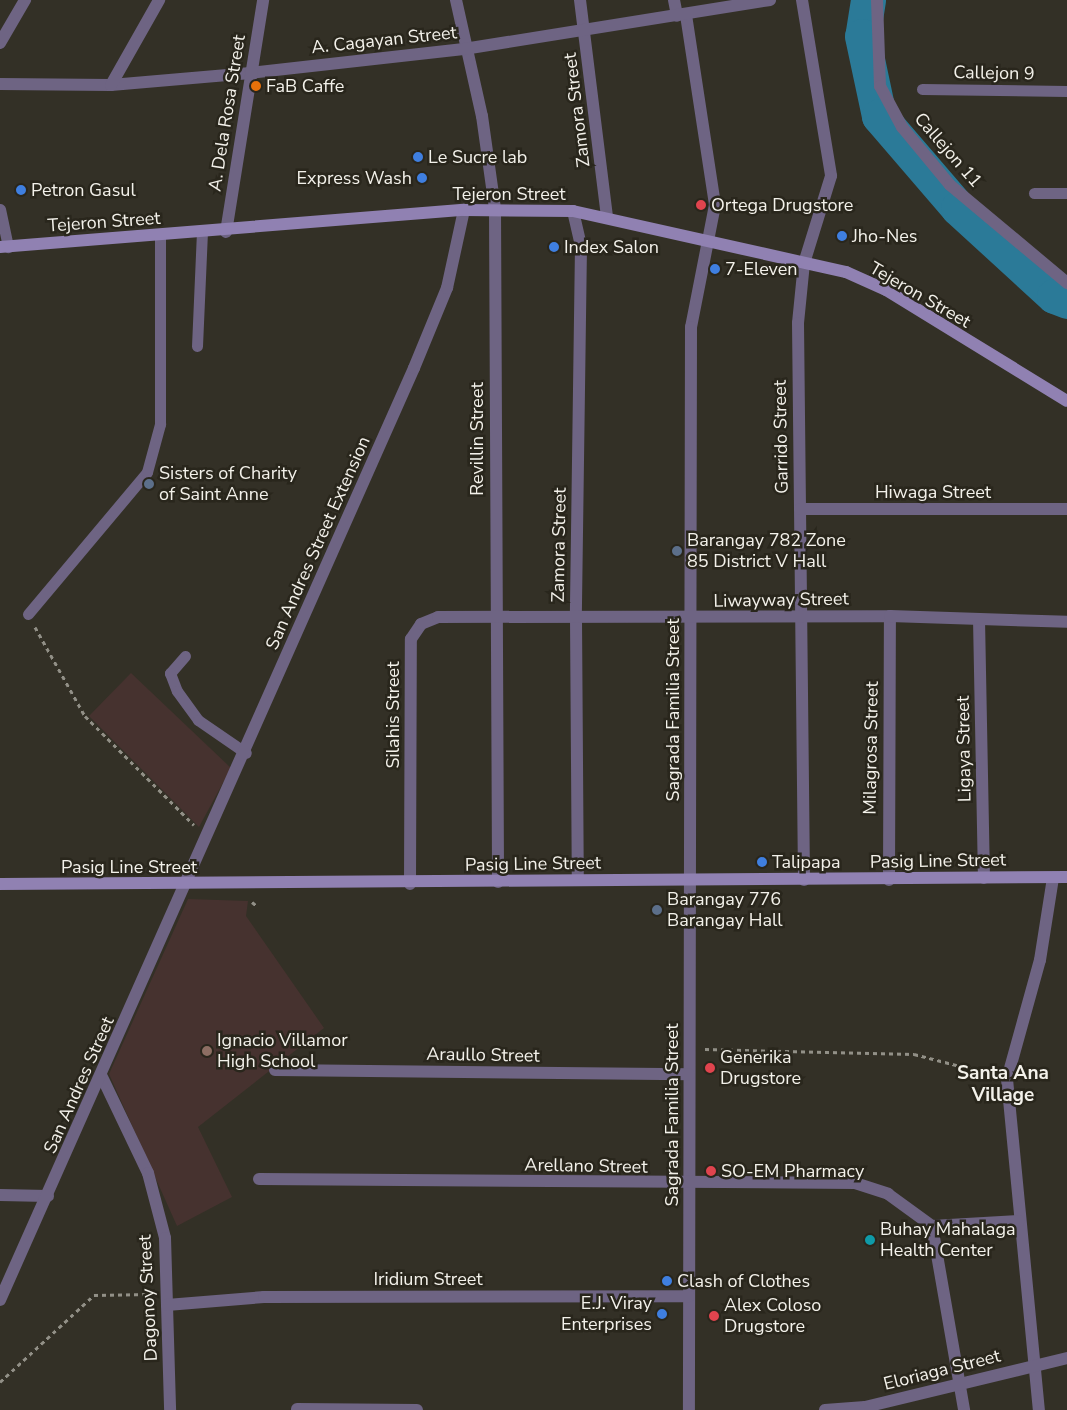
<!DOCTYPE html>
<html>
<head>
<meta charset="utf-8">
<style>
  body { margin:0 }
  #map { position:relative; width:1067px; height:1410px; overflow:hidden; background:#333026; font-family:"Nunito Sans",sans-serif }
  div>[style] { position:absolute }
  .education>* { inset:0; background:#46322f }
  .river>* { height:35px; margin:-17.5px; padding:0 17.5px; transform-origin:17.5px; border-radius:17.5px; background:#2b7a98 }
  .path>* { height:3px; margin-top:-1.5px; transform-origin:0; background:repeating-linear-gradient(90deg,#929087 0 4px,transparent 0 8px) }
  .service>* { height:11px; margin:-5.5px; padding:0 5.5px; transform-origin:5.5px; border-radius:5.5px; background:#6e6483 }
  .pedestrian>* { height:12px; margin:-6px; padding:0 6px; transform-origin:6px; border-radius:6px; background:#6e6483 }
  .minor>* { height:12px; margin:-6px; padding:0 6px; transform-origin:6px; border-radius:6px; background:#6e6483 }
  .tertiary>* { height:12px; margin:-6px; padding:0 6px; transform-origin:6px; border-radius:6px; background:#6e6483 }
  .secondary>* { height:12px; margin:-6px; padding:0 6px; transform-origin:6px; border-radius:6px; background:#9081b2 }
  .dots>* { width:14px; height:14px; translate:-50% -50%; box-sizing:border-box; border:2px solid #29261c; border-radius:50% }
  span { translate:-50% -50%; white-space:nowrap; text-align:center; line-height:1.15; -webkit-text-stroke:5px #29261c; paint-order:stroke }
  .street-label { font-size:18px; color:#f3f1ea }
  .poi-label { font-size:18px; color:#f3f1ea }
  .left { translate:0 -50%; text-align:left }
  .right { translate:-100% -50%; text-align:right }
  .neighbourhood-label { font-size:19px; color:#f3f1ea; font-weight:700 }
</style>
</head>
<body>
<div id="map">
  <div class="education">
    <i style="clip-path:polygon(131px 673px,231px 768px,199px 827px,89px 716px)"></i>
    <i style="clip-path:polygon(188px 899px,248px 901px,246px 916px,324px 1028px,198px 1127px,232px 1197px,177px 1226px,109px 1074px)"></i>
  </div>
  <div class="river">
    <i style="left:868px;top:0;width:36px;rotate:99deg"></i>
    <i style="left:862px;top:36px;width:82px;rotate:78deg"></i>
    <i style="left:879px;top:116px;width:121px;rotate:49.3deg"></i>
    <i style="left:958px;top:208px;width:130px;rotate:42.5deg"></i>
    <i style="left:1054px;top:296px;width:14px;rotate:21deg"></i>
  </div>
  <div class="path">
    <i style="left:35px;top:627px;width:102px;rotate:60.7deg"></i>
    <i style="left:85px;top:716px;width:154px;rotate:45deg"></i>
    <i style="left:252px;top:902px;width:6px;rotate:39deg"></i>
    <i style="left:705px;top:1049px;width:209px;rotate:1.4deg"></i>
    <i style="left:914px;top:1054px;width:83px;rotate:14.7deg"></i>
    <i style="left:0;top:1382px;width:128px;rotate:-42.8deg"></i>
    <i style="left:94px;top:1295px;width:57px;rotate:-1deg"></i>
  </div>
  <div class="service">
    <i style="left:922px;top:89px;width:145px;rotate:0.8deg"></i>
    <i style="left:1034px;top:193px;width:33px"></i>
    <i style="left:0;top:209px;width:39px;rotate:78deg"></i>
    <i style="left:197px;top:346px;width:113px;rotate:-87.5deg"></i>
    <i style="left:28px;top:614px;width:185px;rotate:-50deg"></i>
    <i style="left:147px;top:472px;width:50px;rotate:-74.8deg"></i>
    <i style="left:160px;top:424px;width:188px;rotate:-90deg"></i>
    <i style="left:185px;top:656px;width:23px;rotate:131deg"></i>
    <i style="left:170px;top:673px;width:19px;rotate:69deg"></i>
    <i style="left:177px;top:691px;width:36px;rotate:54deg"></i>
    <i style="left:198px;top:720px;width:58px;rotate:34.5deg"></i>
  </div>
  <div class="pedestrian">
    <i style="left:1007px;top:1079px;width:333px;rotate:84.5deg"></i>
    <i style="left:932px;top:1226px;width:187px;rotate:80.1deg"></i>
    <i style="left:825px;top:1410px;width:40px;rotate:-4.3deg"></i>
    <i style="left:865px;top:1407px;width:208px;rotate:-13.6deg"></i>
  </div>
  <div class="minor">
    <i style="left:456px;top:0;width:119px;rotate:77.4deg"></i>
    <i style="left:482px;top:116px;width:93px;rotate:82deg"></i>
    <i style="left:495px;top:208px;width:674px;rotate:89.74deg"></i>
    <i style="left:580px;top:0;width:218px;rotate:82.9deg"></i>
    <i style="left:674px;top:0;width:16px;rotate:79deg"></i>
    <i style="left:802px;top:0;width:178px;rotate:80.6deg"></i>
    <i style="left:831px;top:176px;width:91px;rotate:107.2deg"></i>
    <i style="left:804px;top:263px;width:60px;rotate:95.7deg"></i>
    <i style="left:798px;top:323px;width:557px;rotate:89.38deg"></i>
    <i style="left:877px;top:0;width:86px;rotate:88deg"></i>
    <i style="left:880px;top:86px;width:47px;rotate:61.8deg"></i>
    <i style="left:902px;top:127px;width:75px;rotate:50.4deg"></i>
    <i style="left:950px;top:185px;width:153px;rotate:39.9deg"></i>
    <i style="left:686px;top:15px;width:192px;rotate:81.3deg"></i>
    <i style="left:715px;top:205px;width:124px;rotate:101.1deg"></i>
    <i style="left:691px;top:327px;width:1083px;rotate:90.11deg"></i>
    <i style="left:0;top:84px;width:111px;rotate:0.5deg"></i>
    <i style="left:111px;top:85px;width:140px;rotate:-4.9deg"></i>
    <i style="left:250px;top:73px;width:215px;rotate:-6.4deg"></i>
    <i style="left:464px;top:49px;width:310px;rotate:-9.1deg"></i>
    <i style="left:111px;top:85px;width:98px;rotate:-60.5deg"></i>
    <i style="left:573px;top:211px;width:36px;rotate:77deg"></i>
    <i style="left:581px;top:246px;width:373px;rotate:90.8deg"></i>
    <i style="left:576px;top:619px;width:261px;rotate:89.6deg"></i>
    <i style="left:226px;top:232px;width:235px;rotate:-80.9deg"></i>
    <i style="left:800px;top:509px;width:267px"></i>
    <i style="left:979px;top:619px;width:259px;rotate:88.9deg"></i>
    <i style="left:889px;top:880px;width:264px;rotate:-89.8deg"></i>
    <i style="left:410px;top:884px;width:245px;rotate:-89.8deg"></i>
    <i style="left:411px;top:639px;width:18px;rotate:-56deg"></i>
    <i style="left:421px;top:624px;width:18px;rotate:-22deg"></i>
    <i style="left:438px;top:617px;width:452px;rotate:-0.1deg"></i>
    <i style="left:890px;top:616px;width:177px;rotate:1.9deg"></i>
    <i style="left:275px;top:1070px;width:414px;rotate:0.6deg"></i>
    <i style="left:102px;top:1077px;width:106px;rotate:64.4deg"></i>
    <i style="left:148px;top:1173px;width:67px;rotate:75.3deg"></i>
    <i style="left:165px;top:1238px;width:172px;rotate:88.3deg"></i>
    <i style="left:1007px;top:1079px;width:123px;rotate:-74.5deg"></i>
    <i style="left:1040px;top:960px;width:83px;rotate:-81deg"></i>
    <i style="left:259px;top:1179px;width:596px;rotate:0.38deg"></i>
    <i style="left:855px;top:1183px;width:35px;rotate:18deg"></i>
    <i style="left:888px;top:1194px;width:54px;rotate:36deg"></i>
    <i style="left:932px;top:1226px;width:87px;rotate:-3.3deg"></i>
    <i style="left:0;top:1195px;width:48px;rotate:1.2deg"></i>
    <i style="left:0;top:1300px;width:1020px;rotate:-66.05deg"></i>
    <i style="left:414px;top:368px;width:87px;rotate:-67.6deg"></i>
    <i style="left:447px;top:288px;width:80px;rotate:-77.7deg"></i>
    <i style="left:167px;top:1305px;width:97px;rotate:-4.7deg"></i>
    <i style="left:264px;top:1297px;width:425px;rotate:-0.1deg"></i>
    <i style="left:297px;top:1409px;width:120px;rotate:0.5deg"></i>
  </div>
  <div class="tertiary">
    <i style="left:0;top:43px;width:50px;rotate:-59.8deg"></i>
  </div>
  <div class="secondary">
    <i style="left:0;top:247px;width:465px;rotate:-4.6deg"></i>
    <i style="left:464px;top:210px;width:109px;rotate:0.5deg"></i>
    <i style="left:573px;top:211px;width:280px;rotate:12.6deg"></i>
    <i style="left:846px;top:272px;width:44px;rotate:24.2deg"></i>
    <i style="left:886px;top:290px;width:212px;rotate:31.5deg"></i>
    <i style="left:0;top:884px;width:1067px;rotate:-0.38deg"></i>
  </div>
  <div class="dots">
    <i style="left:256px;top:86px;background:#e8710a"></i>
    <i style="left:418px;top:157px;background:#3f7fe0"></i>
    <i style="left:422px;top:178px;background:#3f7fe0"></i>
    <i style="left:21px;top:190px;background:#3f7fe0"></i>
    <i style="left:701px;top:205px;background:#e0444e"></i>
    <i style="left:842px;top:236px;background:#3f7fe0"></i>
    <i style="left:554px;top:247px;background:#3f7fe0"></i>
    <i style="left:715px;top:269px;background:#3f7fe0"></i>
    <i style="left:149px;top:484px;background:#5c6f8a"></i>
    <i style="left:677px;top:551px;background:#5c6f8a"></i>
    <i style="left:762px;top:862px;background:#3f7fe0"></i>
    <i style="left:657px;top:910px;background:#5c6f8a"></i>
    <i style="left:207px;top:1051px;background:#8d6e63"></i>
    <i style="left:710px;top:1068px;background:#e0444e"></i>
    <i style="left:711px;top:1171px;background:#e0444e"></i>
    <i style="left:870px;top:1240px;background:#0f9aa8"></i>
    <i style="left:667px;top:1281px;background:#3f7fe0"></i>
    <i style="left:662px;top:1314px;background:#3f7fe0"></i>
    <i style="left:714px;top:1316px;background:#e0444e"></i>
  </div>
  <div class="street-label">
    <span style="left:384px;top:40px;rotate:-6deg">A. Cagayan Street</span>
    <span style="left:994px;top:73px;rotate:1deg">Callejon 9</span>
    <span style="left:577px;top:110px;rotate:-97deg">Zamora Street</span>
    <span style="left:227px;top:113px;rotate:-81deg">A. Dela Rosa Street</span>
    <span style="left:948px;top:150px;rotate:49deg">Callejon 11</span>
    <span style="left:509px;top:194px">Tejeron Street</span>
    <span style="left:104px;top:222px;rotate:-4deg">Tejeron Street</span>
    <span style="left:920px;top:295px;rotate:30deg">Tejeron Street</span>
    <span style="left:781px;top:437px;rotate:-91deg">Garrido Street</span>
    <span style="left:477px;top:439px;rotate:-90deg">Revillin Street</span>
    <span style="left:933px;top:492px">Hiwaga Street</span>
    <span style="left:318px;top:543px;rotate:-66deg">San Andres Street Extension</span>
    <span style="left:559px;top:545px;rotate:-89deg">Zamora Street</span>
    <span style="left:781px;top:600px;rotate:-1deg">Liwayway Street</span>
    <span style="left:673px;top:710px;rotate:-90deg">Sagrada Familia Street</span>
    <span style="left:393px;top:715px;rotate:-90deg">Silahis Street</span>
    <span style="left:871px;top:748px;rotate:-89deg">Milagrosa Street</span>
    <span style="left:964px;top:749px;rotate:-91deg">Ligaya Street</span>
    <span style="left:938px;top:861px;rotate:-1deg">Pasig Line Street</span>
    <span style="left:533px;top:864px;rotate:-1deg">Pasig Line Street</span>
    <span style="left:129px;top:867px">Pasig Line Street</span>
    <span style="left:483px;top:1055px;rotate:1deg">Araullo Street</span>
    <span style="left:79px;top:1085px;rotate:-66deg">San Andres Street</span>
    <span style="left:672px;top:1115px;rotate:-90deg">Sagrada Familia Street</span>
    <span style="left:586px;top:1166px;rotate:1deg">Arellano Street</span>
    <span style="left:428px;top:1279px">Iridium Street</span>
    <span style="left:148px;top:1298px;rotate:-93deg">Dagonoy Street</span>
    <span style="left:942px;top:1370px;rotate:-14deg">Eloriaga Street</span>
  </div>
  <div class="poi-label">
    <span class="left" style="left:266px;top:86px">FaB Caffe</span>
    <span class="left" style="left:428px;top:157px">Le Sucre lab</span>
    <span class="right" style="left:412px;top:178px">Express Wash</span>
    <span class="left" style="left:31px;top:190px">Petron Gasul</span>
    <span class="left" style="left:711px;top:205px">Ortega Drugstore</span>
    <span class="left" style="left:852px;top:236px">Jho-Nes</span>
    <span class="left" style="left:564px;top:247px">Index Salon</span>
    <span class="left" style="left:725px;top:269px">7-Eleven</span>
    <span class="left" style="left:159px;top:484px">Sisters of Charity<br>of Saint Anne</span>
    <span class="left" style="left:687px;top:551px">Barangay 782 Zone<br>85 District V Hall</span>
    <span class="left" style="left:772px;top:862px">Talipapa</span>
    <span class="left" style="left:667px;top:910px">Barangay 776<br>Barangay Hall</span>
    <span class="left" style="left:217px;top:1051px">Ignacio Villamor<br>High School</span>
    <span class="left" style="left:720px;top:1068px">Generika<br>Drugstore</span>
    <span class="left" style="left:721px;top:1171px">SO-EM Pharmacy</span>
    <span class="left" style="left:880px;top:1240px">Buhay Mahalaga<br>Health Center</span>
    <span class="left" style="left:677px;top:1281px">Clash of Clothes</span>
    <span class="right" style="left:652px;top:1314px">E.J. Viray<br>Enterprises</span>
    <span class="left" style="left:724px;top:1316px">Alex Coloso<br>Drugstore</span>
  </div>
  <div class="neighbourhood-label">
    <span style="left:1003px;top:1085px">Santa Ana<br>Village</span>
  </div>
</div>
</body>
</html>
